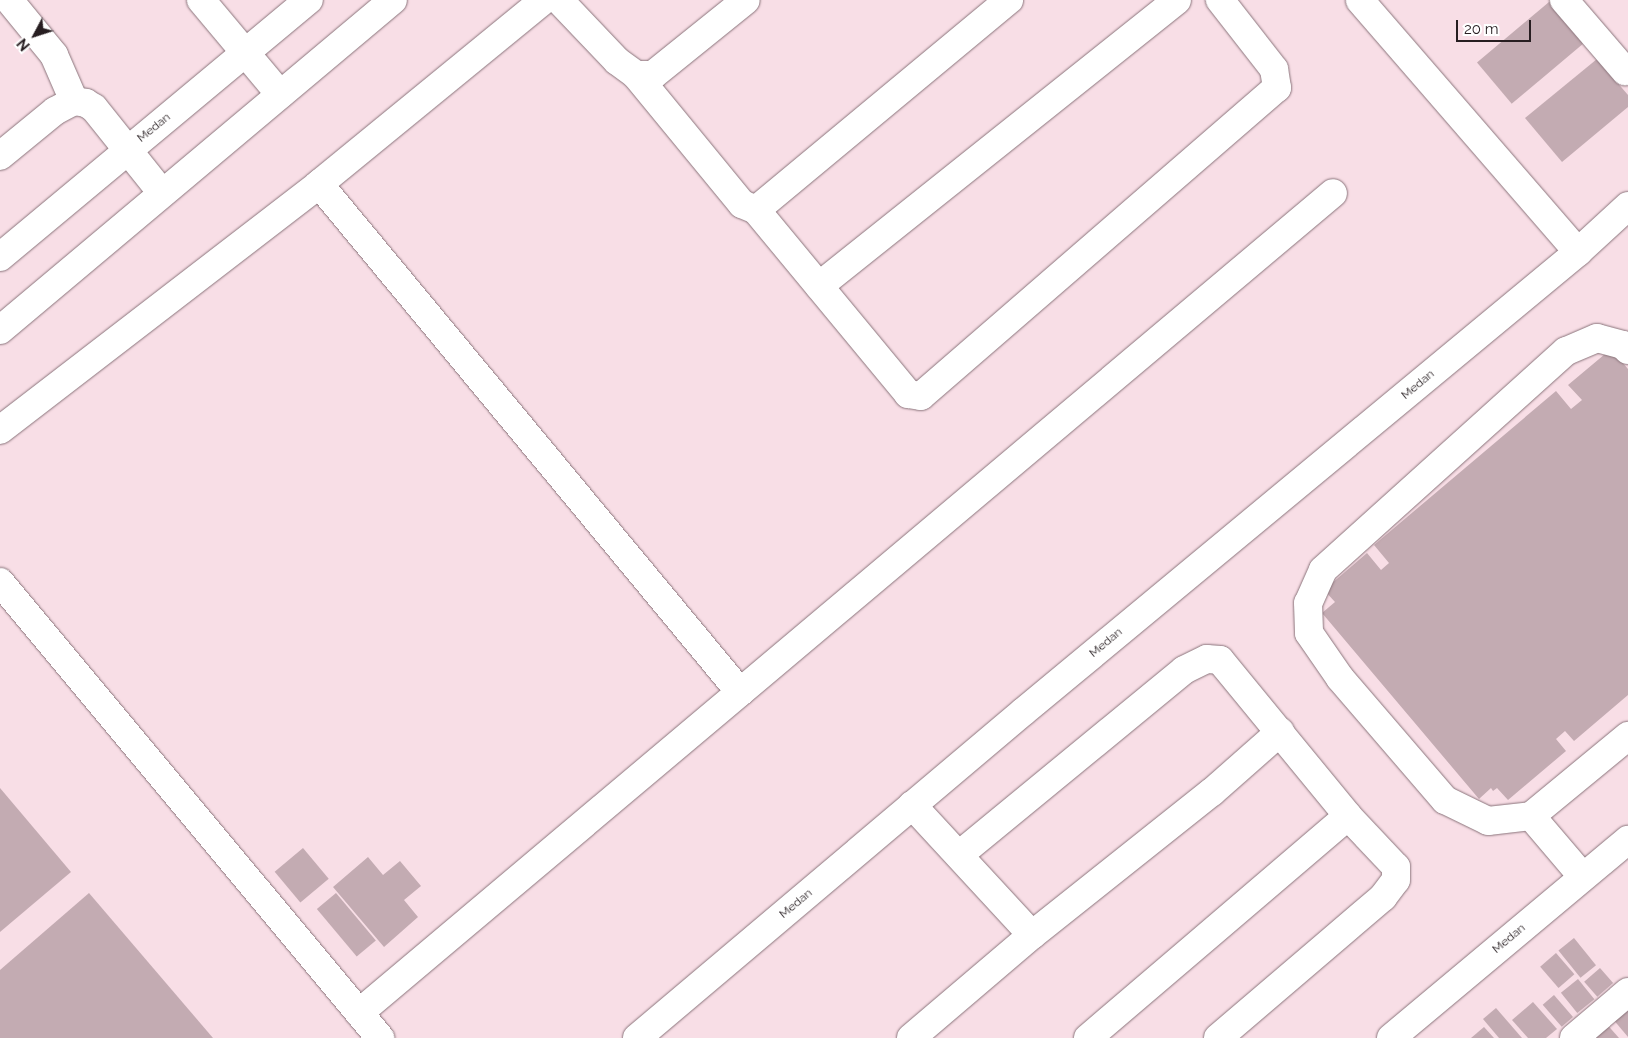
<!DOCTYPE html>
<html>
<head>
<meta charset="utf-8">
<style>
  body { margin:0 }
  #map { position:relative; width:1628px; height:1038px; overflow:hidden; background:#f8dee6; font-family:Raleway,sans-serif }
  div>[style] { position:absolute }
  .building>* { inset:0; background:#c3abb2; transform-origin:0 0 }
  .roads { filter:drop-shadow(0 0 1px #8a747b) drop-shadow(0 0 1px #8a747b) }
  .minor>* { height:28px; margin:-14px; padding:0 14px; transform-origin:14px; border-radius:14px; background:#fff }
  span { translate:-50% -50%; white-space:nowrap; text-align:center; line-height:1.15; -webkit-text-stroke:5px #fff; paint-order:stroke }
  .street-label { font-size:12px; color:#271e21 }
  .north { position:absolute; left:10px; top:10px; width:50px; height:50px; -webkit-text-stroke:4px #fff; paint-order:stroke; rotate:230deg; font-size:14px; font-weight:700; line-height:20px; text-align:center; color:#271e21 }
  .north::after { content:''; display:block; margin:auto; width:18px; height:22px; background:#271e21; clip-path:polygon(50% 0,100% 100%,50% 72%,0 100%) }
  .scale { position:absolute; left:1456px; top:20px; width:75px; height:22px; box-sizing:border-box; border:2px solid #271e21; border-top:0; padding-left:6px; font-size:15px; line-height:18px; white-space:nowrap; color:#271e21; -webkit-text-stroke:4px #fff; paint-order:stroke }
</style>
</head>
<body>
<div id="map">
  <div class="building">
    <i style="left:1549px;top:2px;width:54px;height:94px;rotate:50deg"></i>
    <i style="clip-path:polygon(1597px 59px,1628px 95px,1628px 107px,1562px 162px,1525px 118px)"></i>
    <i style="clip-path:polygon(1611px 349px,1628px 369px,1628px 695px,1574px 741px,1565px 731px,1556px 739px,1566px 751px,1508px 800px,1497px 788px,1493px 791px,1491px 788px,1479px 799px,1322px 613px,1335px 602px,1324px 590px,1367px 553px,1381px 570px,1389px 563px,1374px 545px,1556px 391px,1571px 409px,1582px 400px,1568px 385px)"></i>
    <i style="clip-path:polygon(0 788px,71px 872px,0 932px)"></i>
    <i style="left:303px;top:848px;width:40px;height:37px;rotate:50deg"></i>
    <i style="clip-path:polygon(368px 857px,383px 875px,400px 861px,421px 886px,404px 900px,418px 917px,384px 947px,333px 887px)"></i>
    <i style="clip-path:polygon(89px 893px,213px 1038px,0 1038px,0 970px)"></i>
    <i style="left:336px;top:893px;width:62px;height:25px;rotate:50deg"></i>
    <i style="left:1574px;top:938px;width:35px;height:20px;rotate:51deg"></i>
    <i style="left:1556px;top:953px;width:28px;height:21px;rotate:49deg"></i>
    <i style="left:1600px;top:968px;width:20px;height:21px;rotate:49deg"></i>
    <i style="left:1578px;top:979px;width:26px;height:22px;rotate:51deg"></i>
    <i style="left:1554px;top:995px;width:29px;height:15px;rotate:49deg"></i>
    <i style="clip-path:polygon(1533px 1002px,1557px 1029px,1546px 1038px,1528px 1038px,1512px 1020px)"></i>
    <i style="clip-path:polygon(1496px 1008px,1522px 1038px,1499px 1038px,1483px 1019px)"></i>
    <i style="clip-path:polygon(1628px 1008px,1628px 1037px,1612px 1018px)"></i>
    <i style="clip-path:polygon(1604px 1021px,1619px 1038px,1584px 1038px)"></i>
    <i style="clip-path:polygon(1484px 1027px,1494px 1038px,1471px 1038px)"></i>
  </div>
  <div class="roads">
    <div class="minor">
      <i style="left:9px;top:0;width:71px;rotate:50.7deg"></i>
      <i style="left:54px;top:55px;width:50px;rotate:66.5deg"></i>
      <i style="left:201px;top:0;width:123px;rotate:50deg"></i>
      <i style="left:559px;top:0;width:84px;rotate:46.4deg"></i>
      <i style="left:617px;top:61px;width:24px;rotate:36deg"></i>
      <i style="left:636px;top:75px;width:17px"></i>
      <i style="left:653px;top:75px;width:119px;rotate:-38.9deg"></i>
      <i style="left:1564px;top:0;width:94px;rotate:49.3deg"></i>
      <i style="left:636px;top:75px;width:167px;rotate:50.6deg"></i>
      <i style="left:742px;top:204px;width:15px;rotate:23deg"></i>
      <i style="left:756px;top:210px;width:329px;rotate:-39.7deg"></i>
      <i style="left:0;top:156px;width:71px;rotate:-39.3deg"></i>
      <i style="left:55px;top:111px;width:21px;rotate:-28deg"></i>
      <i style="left:74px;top:101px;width:12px;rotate:9deg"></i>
      <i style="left:86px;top:103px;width:9px;rotate:32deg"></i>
      <i style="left:94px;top:108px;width:109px;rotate:51.3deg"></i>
      <i style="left:319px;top:184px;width:660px;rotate:50.35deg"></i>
      <i style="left:756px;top:210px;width:239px;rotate:50.4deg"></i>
      <i style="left:908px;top:394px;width:13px;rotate:9deg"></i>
      <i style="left:921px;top:396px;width:471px;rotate:-40.9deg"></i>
      <i style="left:1277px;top:88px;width:19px;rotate:-99deg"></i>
      <i style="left:1274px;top:69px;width:88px;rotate:-128deg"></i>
      <i style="left:1578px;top:252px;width:68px;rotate:-42.6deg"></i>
      <i style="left:0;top:257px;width:402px;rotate:-39.8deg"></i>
      <i style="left:819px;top:286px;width:458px;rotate:-38.6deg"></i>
      <i style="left:0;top:330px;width:513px;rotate:-40.02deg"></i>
      <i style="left:1628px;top:350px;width:7px;rotate:-135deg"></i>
      <i style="left:1623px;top:345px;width:27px;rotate:-165deg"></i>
      <i style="left:1597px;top:338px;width:34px;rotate:157deg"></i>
      <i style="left:1566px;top:351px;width:327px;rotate:138deg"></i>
      <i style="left:1323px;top:570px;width:36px;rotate:114deg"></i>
      <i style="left:1308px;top:603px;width:30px;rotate:88deg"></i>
      <i style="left:1309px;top:633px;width:55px;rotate:55.4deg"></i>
      <i style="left:1340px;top:678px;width:161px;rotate:49.3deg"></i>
      <i style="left:1445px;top:800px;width:48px;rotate:26deg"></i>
      <i style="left:1488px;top:821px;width:43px;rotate:-6.6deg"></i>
      <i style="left:1531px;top:816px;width:126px;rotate:-39.5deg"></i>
      <i style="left:0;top:430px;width:403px;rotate:-37.6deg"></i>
      <i style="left:319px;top:184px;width:291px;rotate:-39.3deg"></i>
      <i style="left:0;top:582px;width:594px;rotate:50.19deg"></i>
      <i style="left:912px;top:805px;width:177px;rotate:47.3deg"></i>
      <i style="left:1032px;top:935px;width:230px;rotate:-38.5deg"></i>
      <i style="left:1212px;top:792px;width:91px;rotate:-41.4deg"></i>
      <i style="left:1531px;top:816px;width:80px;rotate:49.6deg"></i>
      <i style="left:959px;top:855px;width:291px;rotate:-39.4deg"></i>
      <i style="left:1184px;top:670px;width:25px;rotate:-26deg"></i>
      <i style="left:1207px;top:659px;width:13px;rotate:4deg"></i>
      <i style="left:1220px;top:660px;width:202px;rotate:50.6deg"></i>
      <i style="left:1348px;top:816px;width:342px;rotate:139.5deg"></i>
      <i style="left:359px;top:1013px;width:1273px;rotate:-40.09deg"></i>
      <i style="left:637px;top:1038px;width:505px;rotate:-40.18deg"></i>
      <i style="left:1023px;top:712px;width:721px;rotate:-39.65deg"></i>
      <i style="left:1578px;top:252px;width:333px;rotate:-130.9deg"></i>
      <i style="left:911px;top:1038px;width:159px;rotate:-40.4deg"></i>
      <i style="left:1218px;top:1038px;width:217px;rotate:-40.5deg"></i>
      <i style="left:1383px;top:897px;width:21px;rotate:-53deg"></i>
      <i style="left:1396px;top:880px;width:13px;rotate:-90deg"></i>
      <i style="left:1396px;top:867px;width:70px;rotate:-133.3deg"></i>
      <i style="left:1391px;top:1038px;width:309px;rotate:-39.9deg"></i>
      <i style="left:1574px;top:1038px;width:71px;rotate:-40.4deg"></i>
    </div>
  </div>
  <div class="street-label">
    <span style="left:154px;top:128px;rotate:-39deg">Medan</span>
    <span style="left:1418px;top:385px;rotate:-40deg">Medan</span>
    <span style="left:1106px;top:643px;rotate:-40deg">Medan</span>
    <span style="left:796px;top:904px;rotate:-40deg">Medan</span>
    <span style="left:1509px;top:939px;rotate:-40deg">Medan</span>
  </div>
  <div class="north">N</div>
  <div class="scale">20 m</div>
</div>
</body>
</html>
